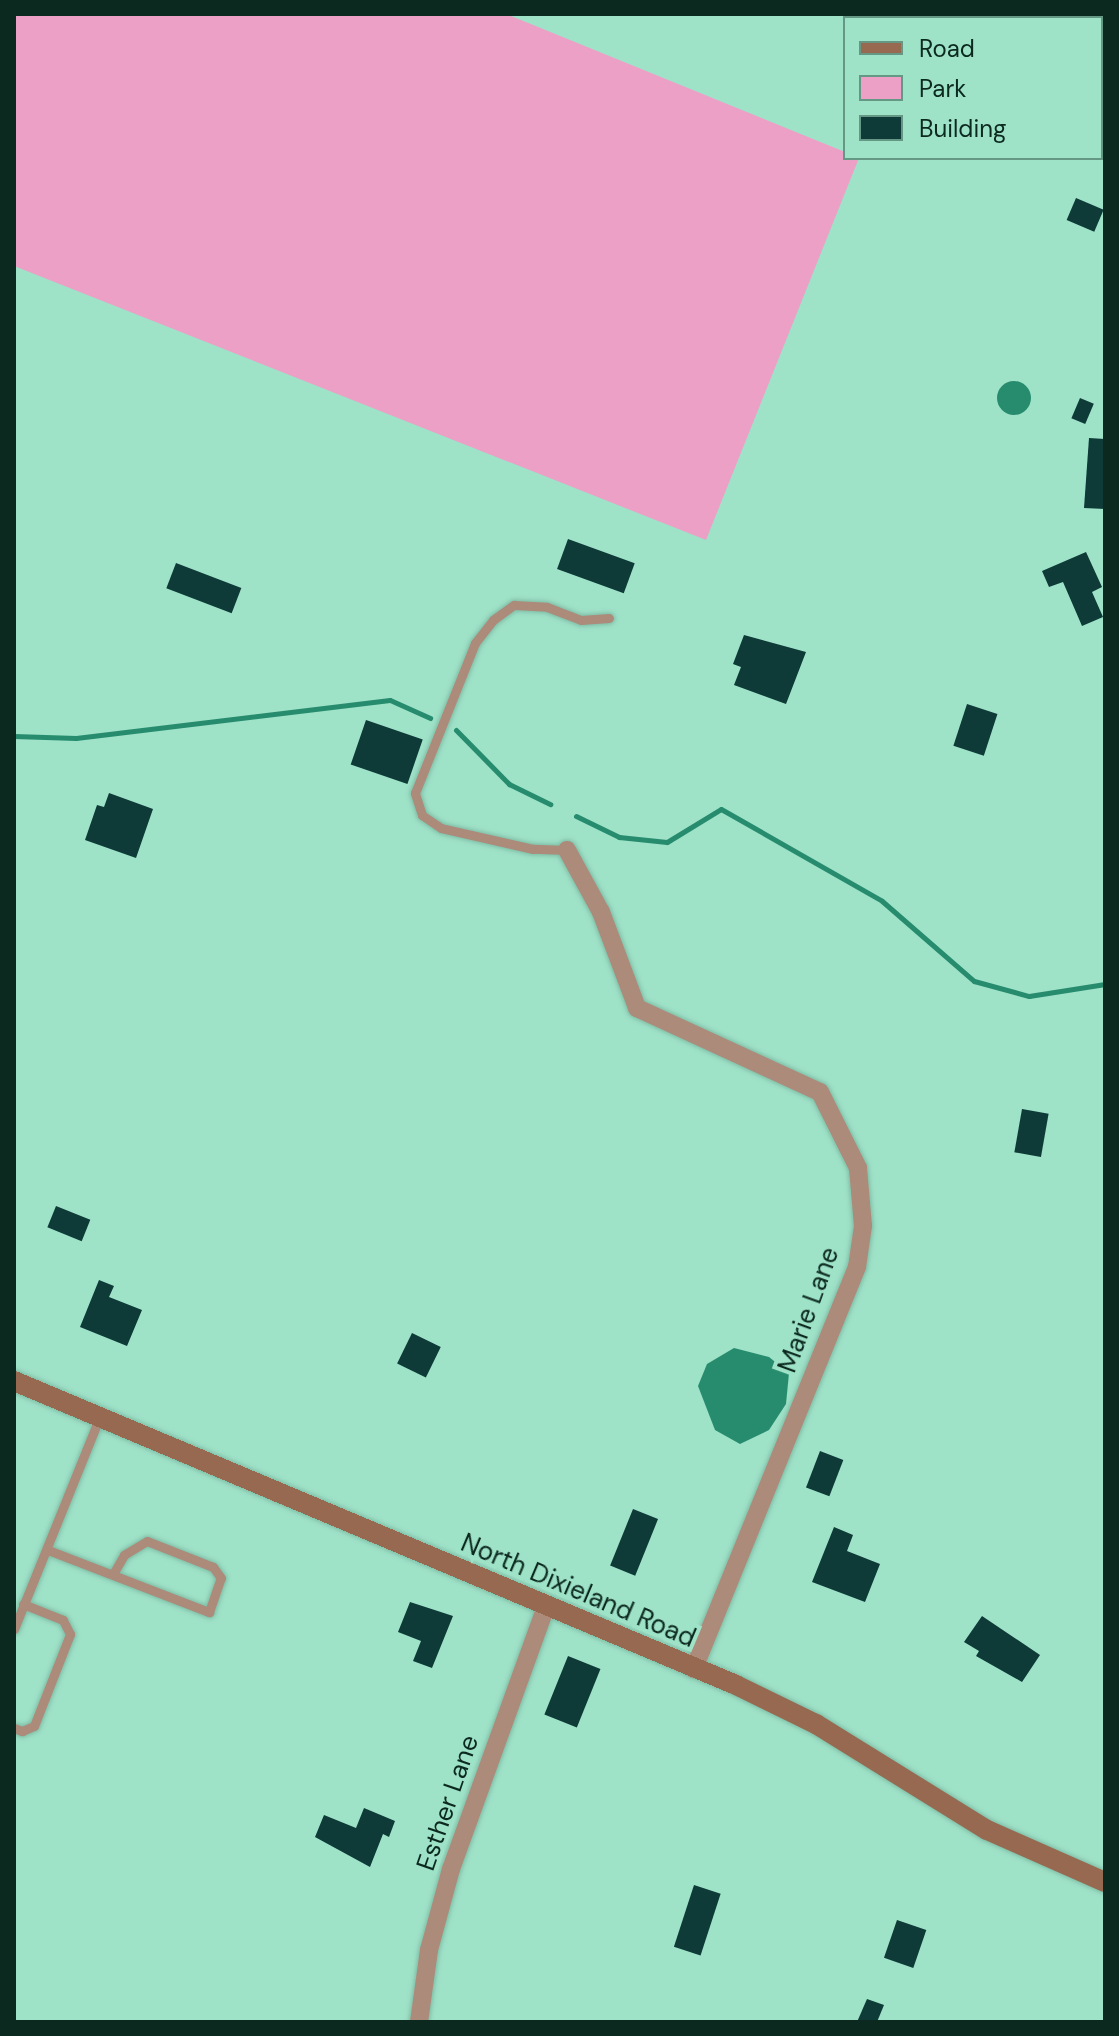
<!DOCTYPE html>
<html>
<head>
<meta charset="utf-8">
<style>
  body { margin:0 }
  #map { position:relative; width:1119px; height:2036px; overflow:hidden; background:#9ee2c8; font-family:"DM Sans",sans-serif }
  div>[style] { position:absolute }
  .green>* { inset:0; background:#eda0c6 }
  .water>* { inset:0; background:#278c6e }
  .round { border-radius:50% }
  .stream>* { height:5px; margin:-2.5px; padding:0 2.5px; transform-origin:2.5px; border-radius:2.5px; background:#278c6e }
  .building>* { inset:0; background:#0e3a37; transform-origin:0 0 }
  .roads { filter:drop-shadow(0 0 2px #81bda6) drop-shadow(0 0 2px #81bda6) }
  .lane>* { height:9px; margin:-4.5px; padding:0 4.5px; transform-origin:4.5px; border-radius:4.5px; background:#ac8b7b }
  .street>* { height:18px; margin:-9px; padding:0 9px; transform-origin:9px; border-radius:9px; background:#ac8b7b }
  .secondary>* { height:20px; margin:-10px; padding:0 10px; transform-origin:10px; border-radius:10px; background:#976951 }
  span { translate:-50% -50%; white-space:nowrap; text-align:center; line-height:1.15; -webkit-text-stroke:8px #9ee2c8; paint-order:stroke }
  .street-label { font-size:26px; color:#0c291f }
  .frame { position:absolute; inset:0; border:16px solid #0c291f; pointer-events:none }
  .legend { position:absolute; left:843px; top:16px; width:260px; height:144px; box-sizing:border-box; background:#9ee2c8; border:2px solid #649884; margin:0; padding:10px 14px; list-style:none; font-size:24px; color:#0c291f }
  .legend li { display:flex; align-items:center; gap:16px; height:40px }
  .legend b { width:40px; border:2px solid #649884 }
</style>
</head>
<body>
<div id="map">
  <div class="green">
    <i style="clip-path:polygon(14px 14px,506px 14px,845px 152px,845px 158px,859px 158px,706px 540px,14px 266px)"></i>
  </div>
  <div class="water">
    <i class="round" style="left:997px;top:381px;width:34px;height:34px"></i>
    <i style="clip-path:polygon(734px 1348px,769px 1357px,789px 1373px,786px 1404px,769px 1430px,740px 1444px,715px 1430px,698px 1386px,707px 1364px)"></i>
  </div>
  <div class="stream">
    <i style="left:456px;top:730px;width:76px;rotate:45.5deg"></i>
    <i style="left:509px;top:784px;width:46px;rotate:26deg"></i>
    <i style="left:14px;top:736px;width:62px;rotate:1.8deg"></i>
    <i style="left:76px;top:738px;width:316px;rotate:-6.9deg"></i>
    <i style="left:390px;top:700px;width:44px;rotate:24.2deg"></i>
    <i style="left:576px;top:816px;width:48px;rotate:26deg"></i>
    <i style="left:619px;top:837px;width:48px;rotate:5.9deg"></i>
    <i style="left:667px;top:842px;width:63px;rotate:-31.4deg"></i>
    <i style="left:721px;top:809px;width:185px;rotate:29.7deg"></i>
    <i style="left:882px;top:901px;width:122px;rotate:41deg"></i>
    <i style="left:974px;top:981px;width:57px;rotate:15.3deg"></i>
    <i style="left:1029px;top:996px;width:77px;rotate:-9deg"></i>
  </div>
  <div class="building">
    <i style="left:1076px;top:198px;width:30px;height:24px;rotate:23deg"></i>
    <i style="left:1080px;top:398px;width:15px;height:22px;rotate:23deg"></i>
    <i style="clip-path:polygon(1089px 438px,1105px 439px,1105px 509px,1084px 508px)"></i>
    <i style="left:568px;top:539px;width:71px;height:32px;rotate:20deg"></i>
    <i style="clip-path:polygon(1086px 552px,1102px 587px,1092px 592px,1103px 617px,1082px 626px,1063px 582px,1049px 587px,1042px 571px)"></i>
    <i style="left:176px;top:563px;width:70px;height:27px;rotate:21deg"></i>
    <i style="clip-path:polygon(744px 635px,806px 652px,786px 704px,734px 685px,741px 667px,733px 664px)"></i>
    <i style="left:967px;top:704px;width:32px;height:44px;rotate:18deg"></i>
    <i style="left:366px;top:720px;width:60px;height:47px;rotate:19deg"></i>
    <i style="clip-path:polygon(109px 793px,153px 809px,136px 858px,85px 840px,97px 805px,104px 807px)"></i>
    <i style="left:1022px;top:1109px;width:27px;height:44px;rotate:10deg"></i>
    <i style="left:56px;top:1206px;width:37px;height:23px;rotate:22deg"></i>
    <i style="clip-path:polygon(99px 1280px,114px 1286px,109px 1297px,142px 1310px,127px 1346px,80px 1327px)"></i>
    <i style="left:412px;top:1333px;width:32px;height:34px;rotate:26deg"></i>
    <i style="left:820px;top:1451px;width:25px;height:39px;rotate:21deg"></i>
    <i style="left:633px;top:1509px;width:27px;height:61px;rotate:22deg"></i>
    <i style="clip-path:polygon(834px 1527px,853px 1535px,847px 1551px,880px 1564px,865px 1602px,812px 1582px)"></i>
    <i style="clip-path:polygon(410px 1602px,453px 1616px,432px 1668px,413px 1661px,421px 1641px,398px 1632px)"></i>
    <i style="clip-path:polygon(982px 1616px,1040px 1655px,1022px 1682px,976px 1656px,979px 1651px,964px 1642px)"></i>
    <i style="left:568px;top:1656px;width:35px;height:63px;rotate:22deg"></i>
    <i style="clip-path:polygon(364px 1808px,395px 1821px,389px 1837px,383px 1834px,370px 1867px,315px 1837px,324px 1815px,356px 1828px)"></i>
    <i style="left:694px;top:1885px;width:28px;height:65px;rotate:18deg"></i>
    <i style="left:897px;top:1920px;width:31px;height:40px;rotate:19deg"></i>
    <i style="clip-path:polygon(867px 1999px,884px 2005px,877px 2022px,857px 2022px)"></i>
  </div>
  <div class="roads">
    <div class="lane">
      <i style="left:567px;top:850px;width:34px;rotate:-178deg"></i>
      <i style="left:533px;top:849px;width:94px;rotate:-167.1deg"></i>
      <i style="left:441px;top:828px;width:23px;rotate:-146deg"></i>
      <i style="left:422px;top:815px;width:23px;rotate:-108deg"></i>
      <i style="left:415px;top:793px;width:162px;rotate:-68.2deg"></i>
      <i style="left:475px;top:643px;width:29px;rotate:-52deg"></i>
      <i style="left:493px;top:620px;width:26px;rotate:-36deg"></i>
      <i style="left:514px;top:605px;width:33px;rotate:3deg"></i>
      <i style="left:547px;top:607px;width:36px;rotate:21deg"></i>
      <i style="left:581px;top:620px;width:28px;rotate:-4deg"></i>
      <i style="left:48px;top:1550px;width:173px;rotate:21.1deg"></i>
      <i style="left:209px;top:1612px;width:36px;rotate:-71deg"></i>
      <i style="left:221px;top:1578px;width:14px;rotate:-126deg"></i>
      <i style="left:213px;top:1567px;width:71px;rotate:-158.5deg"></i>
      <i style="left:147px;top:1541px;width:27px;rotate:149deg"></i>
      <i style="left:124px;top:1555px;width:22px;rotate:120deg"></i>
      <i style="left:14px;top:1629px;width:230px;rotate:-68deg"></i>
      <i style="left:14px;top:1728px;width:9px;rotate:21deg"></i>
      <i style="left:22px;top:1731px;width:13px;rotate:-23deg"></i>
      <i style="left:34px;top:1726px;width:99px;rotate:-68.6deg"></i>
      <i style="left:70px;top:1634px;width:16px;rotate:-117deg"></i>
      <i style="left:63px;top:1620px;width:43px;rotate:-158.2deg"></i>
    </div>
    <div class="street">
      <i style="left:567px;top:850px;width:71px;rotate:61.3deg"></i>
      <i style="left:601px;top:912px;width:103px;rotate:69.4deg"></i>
      <i style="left:637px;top:1008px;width:201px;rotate:24.7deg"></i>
      <i style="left:820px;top:1092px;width:85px;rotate:63.4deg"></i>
      <i style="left:858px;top:1168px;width:58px;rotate:85.1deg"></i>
      <i style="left:863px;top:1226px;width:41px;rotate:98.3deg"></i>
      <i style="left:857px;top:1267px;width:434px;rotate:112.1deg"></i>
      <i style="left:419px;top:2022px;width:73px;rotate:-82.1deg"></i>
      <i style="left:429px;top:1950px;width:84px;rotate:-74.8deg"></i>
      <i style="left:451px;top:1869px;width:280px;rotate:-70.1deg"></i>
    </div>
    <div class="secondary">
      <i style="left:14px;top:1381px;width:783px;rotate:22.83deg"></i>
      <i style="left:736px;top:1685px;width:89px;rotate:26deg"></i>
      <i style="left:816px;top:1724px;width:201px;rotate:31.8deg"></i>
      <i style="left:987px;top:1830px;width:129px;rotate:23.8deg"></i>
    </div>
  </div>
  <div class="street-label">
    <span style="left:809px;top:1310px;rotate:-70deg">Marie Lane</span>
    <span style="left:578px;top:1591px;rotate:23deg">North Dixieland Road</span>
    <span style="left:448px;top:1803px;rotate:-71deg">Esther Lane</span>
  </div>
  <div class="frame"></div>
  <ul class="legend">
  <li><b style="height:10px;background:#976951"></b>Road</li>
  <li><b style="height:22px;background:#eda0c6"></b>Park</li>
  <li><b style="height:22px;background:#0e3a37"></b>Building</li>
  </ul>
</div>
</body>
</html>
